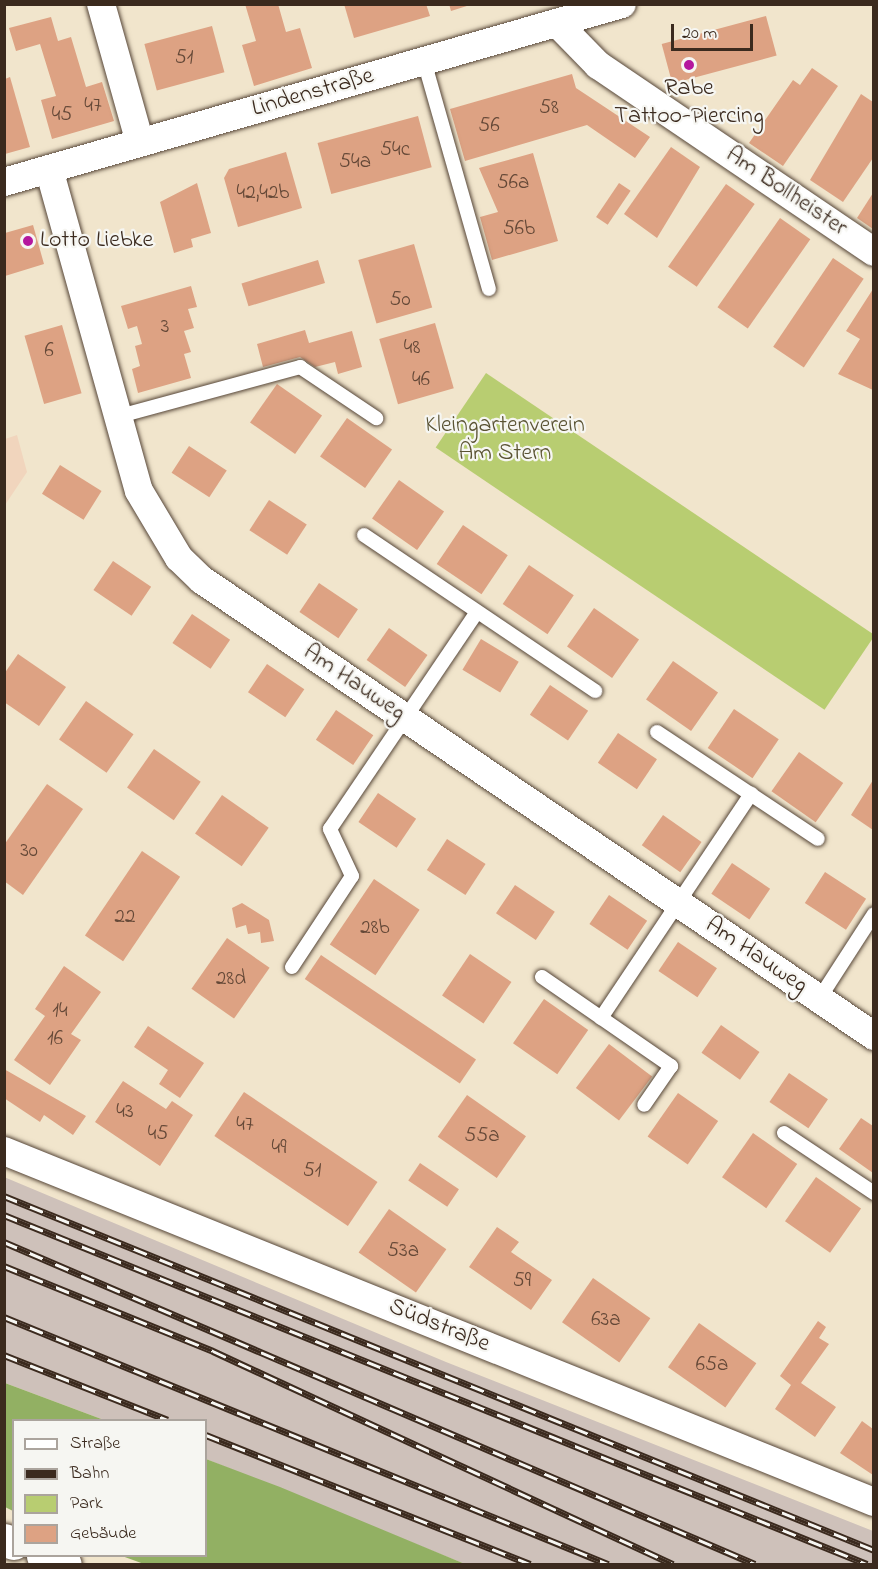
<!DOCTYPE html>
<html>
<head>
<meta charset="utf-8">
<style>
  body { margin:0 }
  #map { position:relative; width:878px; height:1569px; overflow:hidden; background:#f1e5cc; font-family:"Indie Flower",sans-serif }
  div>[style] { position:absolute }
  .built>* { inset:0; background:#f1d5bd }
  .industrial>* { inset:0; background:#cec1ba }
  .green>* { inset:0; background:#b8cd71; transform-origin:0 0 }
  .forest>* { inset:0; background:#92b063 }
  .building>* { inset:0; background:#dda283; transform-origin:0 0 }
  .roads { filter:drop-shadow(0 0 2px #564638) drop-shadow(0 0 2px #564638) }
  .lane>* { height:14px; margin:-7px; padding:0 7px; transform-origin:7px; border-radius:7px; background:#fff }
  .street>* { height:28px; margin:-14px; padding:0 14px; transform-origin:14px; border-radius:14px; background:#fff }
  .highway>* { height:33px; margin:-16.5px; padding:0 16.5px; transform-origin:16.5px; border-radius:16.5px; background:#fff }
  .rail>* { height:7px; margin-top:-3.5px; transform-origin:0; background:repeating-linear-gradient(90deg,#f6f6f2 0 14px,#3b2a1e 0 28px); box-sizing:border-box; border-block:2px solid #3b2a1e }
  .dots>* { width:16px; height:16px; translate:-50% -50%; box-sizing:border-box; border:3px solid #f6f6f2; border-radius:50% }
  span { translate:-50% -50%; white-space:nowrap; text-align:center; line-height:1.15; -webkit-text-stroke:4.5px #f6f6f2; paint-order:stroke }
  .number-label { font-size:21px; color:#644837 }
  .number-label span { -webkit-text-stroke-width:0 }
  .poi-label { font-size:24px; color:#3b2a1e }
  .left { translate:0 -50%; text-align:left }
  .street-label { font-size:24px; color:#3b2a1e }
  .park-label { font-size:24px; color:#5a5333 }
  .frame { position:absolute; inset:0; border:6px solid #3b2a1e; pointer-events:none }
  .legend { position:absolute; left:12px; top:1419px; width:195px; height:138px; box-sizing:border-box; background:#f6f6f2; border:2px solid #aba49d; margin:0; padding:8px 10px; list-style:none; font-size:18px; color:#3b2a1e }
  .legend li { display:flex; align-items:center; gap:12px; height:30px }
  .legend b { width:30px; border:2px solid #aba49d }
  .scale { position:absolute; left:671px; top:24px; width:82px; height:27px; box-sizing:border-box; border:3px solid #3b2a1e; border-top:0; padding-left:8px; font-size:18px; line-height:21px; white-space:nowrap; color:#3b2a1e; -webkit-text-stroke:4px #f6f6f2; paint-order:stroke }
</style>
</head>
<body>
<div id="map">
  <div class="built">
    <i style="clip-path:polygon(17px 435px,27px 472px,5px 505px,5px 439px)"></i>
  </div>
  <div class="industrial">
    <i style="clip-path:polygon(4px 1177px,446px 1362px,873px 1531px,873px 1564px,465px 1564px,206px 1459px,206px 1420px,104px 1420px,5px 1383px)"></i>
  </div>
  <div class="green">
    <i style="left:486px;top:373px;width:469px;height:90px;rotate:34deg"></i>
  </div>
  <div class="forest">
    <i style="clip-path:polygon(5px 1383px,104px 1420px,14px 1420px,13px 1511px,5px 1507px)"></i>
    <i style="clip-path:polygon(206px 1459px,280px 1487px,465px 1564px,144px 1564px,122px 1556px,206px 1556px)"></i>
  </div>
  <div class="building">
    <i style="clip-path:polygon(245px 4px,278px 4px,286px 32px,300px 28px,312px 68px,254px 86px,242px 45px,256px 41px)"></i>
    <i style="clip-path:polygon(344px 4px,426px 4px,430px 16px,354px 38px)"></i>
    <i style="clip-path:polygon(449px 4px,470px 4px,470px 5px,451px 11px)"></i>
    <i style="left:766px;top:16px;width:41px;height:108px;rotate:75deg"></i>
    <i style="clip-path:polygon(51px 17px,58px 41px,71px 37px,86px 87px,102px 82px,114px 121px,52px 139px,41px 100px,56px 96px,40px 44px,16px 51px,9px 28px)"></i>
    <i style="left:212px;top:26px;width:48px;height:70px;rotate:75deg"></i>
    <i style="clip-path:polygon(812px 68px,838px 86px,783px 166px,749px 143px,793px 80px,800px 85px)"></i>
    <i style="clip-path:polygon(572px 74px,576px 88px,650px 137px,635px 158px,587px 125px,465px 161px,450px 109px)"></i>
    <i style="clip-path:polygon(10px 77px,30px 147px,5px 154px,5px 79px)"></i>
    <i style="clip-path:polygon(861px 94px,873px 102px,873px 158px,843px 202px,810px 180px)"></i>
    <i style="left:418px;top:116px;width:53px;height:104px;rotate:75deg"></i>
    <i style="clip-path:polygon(671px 147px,700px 167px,657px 238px,624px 214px)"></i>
    <i style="clip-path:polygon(286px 152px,302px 208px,238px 227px,224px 178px,229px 169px)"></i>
    <i style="clip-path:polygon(533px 153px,558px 241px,492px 260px,480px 217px,498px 212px,479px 168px)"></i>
    <i style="clip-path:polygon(197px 183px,211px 233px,191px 239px,193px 247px,174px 253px,160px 202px)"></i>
    <i style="left:619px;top:183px;width:14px;height:41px;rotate:34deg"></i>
    <i style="left:726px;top:184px;width:35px;height:101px;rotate:35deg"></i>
    <i style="clip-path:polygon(873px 193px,873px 229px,857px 218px)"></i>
    <i style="left:780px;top:218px;width:37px;height:109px;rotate:35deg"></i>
    <i style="clip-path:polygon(33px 225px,44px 264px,5px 276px,5px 233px)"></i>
    <i style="left:414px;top:244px;width:66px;height:58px;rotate:74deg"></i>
    <i style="left:833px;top:258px;width:37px;height:107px;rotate:34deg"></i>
    <i style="left:318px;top:260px;width:24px;height:80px;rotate:73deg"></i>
    <i style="clip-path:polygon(191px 286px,197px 307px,188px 309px,194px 328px,184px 331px,191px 352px,184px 354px,191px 378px,138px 393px,132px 369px,140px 366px,135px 346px,142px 344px,137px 326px,128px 329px,121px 306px)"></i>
    <i style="clip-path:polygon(873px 289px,873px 390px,838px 374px,860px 339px,846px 331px)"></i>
    <i style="left:435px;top:323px;width:68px;height:58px;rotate:74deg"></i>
    <i style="left:62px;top:325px;width:71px;height:39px;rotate:74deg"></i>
    <i style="clip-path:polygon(305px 330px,309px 343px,352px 331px,362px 367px,338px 374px,335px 362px,315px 367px,300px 357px,263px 367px,257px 344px)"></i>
    <i style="left:277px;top:384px;width:55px;height:47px;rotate:35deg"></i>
    <i style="left:347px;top:418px;width:55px;height:47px;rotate:35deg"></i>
    <i style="left:189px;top:446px;width:45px;height:32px;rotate:33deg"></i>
    <i style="left:60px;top:465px;width:49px;height:34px;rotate:32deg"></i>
    <i style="left:399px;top:480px;width:55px;height:47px;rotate:35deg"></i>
    <i style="left:269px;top:500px;width:45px;height:36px;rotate:33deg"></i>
    <i style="left:463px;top:525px;width:54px;height:47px;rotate:34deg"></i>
    <i style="left:113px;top:561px;width:46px;height:35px;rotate:34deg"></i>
    <i style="left:529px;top:565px;width:54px;height:47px;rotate:34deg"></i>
    <i style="left:319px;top:583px;width:47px;height:35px;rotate:34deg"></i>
    <i style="left:594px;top:608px;width:55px;height:47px;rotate:35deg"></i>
    <i style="left:192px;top:614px;width:46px;height:35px;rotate:34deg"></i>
    <i style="left:389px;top:628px;width:47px;height:39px;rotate:35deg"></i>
    <i style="left:481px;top:639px;width:44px;height:36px;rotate:31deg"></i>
    <i style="clip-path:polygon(18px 654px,66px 687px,39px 726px,4px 702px,4px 674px)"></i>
    <i style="left:673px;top:661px;width:55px;height:47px;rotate:35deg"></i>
    <i style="left:267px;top:664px;width:45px;height:34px;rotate:34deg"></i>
    <i style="left:550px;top:685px;width:46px;height:36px;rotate:34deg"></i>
    <i style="left:86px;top:701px;width:58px;height:47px;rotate:35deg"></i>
    <i style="left:734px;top:709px;width:54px;height:47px;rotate:34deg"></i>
    <i style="left:336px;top:710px;width:45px;height:36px;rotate:34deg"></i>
    <i style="left:618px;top:733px;width:47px;height:36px;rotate:34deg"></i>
    <i style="left:154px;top:749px;width:57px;height:47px;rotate:35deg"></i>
    <i style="left:799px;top:752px;width:54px;height:48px;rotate:35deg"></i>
    <i style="clip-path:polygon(873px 780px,873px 830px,851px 815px)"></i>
    <i style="clip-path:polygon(47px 784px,83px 809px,23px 895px,4px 881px,4px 845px)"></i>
    <i style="left:378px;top:793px;width:46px;height:35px;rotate:34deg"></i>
    <i style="left:222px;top:795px;width:57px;height:47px;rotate:35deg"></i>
    <i style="left:663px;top:815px;width:47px;height:37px;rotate:35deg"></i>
    <i style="left:447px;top:839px;width:46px;height:37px;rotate:33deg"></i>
    <i style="left:142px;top:851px;width:46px;height:102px;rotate:34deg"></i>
    <i style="left:732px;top:863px;width:46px;height:37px;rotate:34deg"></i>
    <i style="left:825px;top:872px;width:49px;height:37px;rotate:33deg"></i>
    <i style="left:374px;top:879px;width:55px;height:79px;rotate:34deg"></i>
    <i style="left:515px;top:885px;width:48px;height:34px;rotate:34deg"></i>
    <i style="left:609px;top:895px;width:46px;height:35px;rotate:34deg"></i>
    <i style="clip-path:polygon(242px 903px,269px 920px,274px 941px,261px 943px,260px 932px,248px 934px,246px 925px,236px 928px,232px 908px)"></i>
    <i style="left:227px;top:938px;width:52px;height:62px;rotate:35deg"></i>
    <i style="left:678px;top:942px;width:47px;height:35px;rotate:34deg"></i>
    <i style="left:470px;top:954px;width:50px;height:50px;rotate:34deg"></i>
    <i style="left:321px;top:955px;width:187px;height:29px;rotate:34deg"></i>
    <i style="clip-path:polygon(64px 966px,101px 992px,71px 1034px,81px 1040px,50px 1085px,14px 1060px,45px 1016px,35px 1009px)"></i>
    <i style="left:544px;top:999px;width:54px;height:54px;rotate:35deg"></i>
    <i style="left:721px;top:1025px;width:47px;height:34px;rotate:35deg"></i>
    <i style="clip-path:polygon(148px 1026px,204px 1063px,180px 1098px,159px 1084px,168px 1070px,134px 1047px)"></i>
    <i style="left:609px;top:1044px;width:54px;height:55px;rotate:37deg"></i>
    <i style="clip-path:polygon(4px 1069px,86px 1116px,73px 1135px,44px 1115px,40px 1122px,4px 1098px)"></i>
    <i style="left:789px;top:1073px;width:47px;height:35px;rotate:34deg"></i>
    <i style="clip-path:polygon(123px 1081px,166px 1109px,172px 1101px,193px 1115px,160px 1166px,95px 1122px)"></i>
    <i style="left:244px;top:1092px;width:161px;height:53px;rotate:34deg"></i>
    <i style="left:678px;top:1093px;width:49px;height:53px;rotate:35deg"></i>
    <i style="left:467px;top:1095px;width:72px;height:51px;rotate:35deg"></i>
    <i style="clip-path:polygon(861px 1118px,873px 1126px,873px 1173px,839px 1149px)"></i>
    <i style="left:753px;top:1133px;width:54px;height:54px;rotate:35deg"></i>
    <i style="left:420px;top:1163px;width:47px;height:21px;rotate:34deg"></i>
    <i style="left:816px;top:1177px;width:55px;height:54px;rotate:35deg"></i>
    <i style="left:389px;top:1209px;width:70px;height:53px;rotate:35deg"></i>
    <i style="clip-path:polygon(497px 1227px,519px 1242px,511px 1252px,552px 1280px,531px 1310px,469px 1267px)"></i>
    <i style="left:593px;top:1278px;width:70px;height:54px;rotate:35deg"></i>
    <i style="clip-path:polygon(818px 1321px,826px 1327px,819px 1338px,829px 1344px,801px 1383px,836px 1407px,815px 1437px,775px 1409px,791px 1385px,780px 1376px)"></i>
    <i style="left:699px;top:1323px;width:70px;height:54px;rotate:35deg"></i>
    <i style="clip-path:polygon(862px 1421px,873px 1429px,873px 1475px,840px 1453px)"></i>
  </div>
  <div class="roads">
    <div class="lane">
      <i style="left:424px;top:61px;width:237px;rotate:74.1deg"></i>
      <i style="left:116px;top:417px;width:191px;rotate:-15.2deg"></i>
      <i style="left:300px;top:367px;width:92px;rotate:33.9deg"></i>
      <i style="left:364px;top:535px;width:279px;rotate:34deg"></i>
      <i style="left:657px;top:732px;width:193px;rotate:33.6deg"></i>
      <i style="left:292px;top:967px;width:109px;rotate:-56.6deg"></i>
      <i style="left:352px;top:876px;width:52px;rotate:-115.1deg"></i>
      <i style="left:330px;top:829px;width:262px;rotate:-55.9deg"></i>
      <i style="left:542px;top:977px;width:157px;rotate:34.6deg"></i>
      <i style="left:671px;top:1066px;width:47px;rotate:124.7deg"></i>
      <i style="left:819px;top:999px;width:101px;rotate:-57.1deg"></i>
      <i style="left:601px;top:1018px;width:270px;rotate:-56.2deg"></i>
      <i style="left:784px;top:1133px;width:108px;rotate:33.7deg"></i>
    </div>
    <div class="street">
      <i style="left:101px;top:4px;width:144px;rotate:74.3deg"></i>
      <i style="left:557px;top:23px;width:59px;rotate:45.7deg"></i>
      <i style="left:598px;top:65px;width:333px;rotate:34.1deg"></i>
      <i style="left:49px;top:169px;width:334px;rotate:74.4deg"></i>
      <i style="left:139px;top:491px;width:78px;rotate:59.2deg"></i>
      <i style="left:179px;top:558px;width:32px;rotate:44deg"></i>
      <i style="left:202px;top:580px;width:812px;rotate:34.16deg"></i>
      <i style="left:4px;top:182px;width:643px;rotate:-16.07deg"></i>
      <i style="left:4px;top:1151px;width:938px;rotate:21.97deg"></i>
    </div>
    <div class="highway">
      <i style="left:4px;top:1540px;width:10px;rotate:17deg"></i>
      <i style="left:43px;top:1556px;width:23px;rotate:20deg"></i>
    </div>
  </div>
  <div class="rail">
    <i style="left:4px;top:1196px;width:939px;rotate:22.14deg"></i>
    <i style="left:4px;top:1215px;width:931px;rotate:22.02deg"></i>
    <i style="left:4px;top:1242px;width:817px;rotate:23.21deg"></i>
    <i style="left:4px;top:1266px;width:226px;rotate:22.1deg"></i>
    <i style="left:213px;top:1351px;width:507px;rotate:24.85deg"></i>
    <i style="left:4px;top:1317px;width:653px;rotate:22.24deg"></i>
    <i style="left:4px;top:1355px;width:176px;rotate:21.6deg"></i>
    <i style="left:206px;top:1435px;width:349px;rotate:21.7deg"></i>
  </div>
  <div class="dots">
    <i style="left:689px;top:65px;background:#b5179e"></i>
    <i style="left:28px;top:241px;background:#b5179e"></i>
  </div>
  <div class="number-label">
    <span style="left:184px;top:58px">51</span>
    <span style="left:93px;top:106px">47</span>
    <span style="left:549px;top:108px">58</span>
    <span style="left:62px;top:115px">45</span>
    <span style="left:489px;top:126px">56</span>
    <span style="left:395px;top:150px">54c</span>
    <span style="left:355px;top:162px">54a</span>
    <span style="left:513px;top:183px">56a</span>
    <span style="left:263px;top:193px">42,42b</span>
    <span style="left:519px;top:229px">56b</span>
    <span style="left:400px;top:300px">50</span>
    <span style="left:165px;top:327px">3</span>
    <span style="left:412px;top:348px">48</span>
    <span style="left:49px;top:351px">6</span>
    <span style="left:421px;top:380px">46</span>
    <span style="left:29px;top:851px">30</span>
    <span style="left:125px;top:917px">22</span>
    <span style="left:375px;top:928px">28b</span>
    <span style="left:231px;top:979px">28d</span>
    <span style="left:60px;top:1011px">14</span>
    <span style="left:55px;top:1039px">16</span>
    <span style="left:125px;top:1112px">43</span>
    <span style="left:245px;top:1125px">47</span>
    <span style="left:158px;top:1134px">45</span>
    <span style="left:482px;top:1136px">55a</span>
    <span style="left:279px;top:1148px">49</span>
    <span style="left:312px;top:1171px">51</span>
    <span style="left:403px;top:1251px">53a</span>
    <span style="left:522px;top:1281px">59</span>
    <span style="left:606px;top:1320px">63a</span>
    <span style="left:712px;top:1365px">65a</span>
  </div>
  <div class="poi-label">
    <span style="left:689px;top:103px">Rabe<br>Tattoo-Piercing</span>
    <span class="left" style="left:40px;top:241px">Lotto Liebke</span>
  </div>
  <div class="street-label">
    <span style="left:313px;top:93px;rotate:-16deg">Lindenstraße</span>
    <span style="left:786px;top:192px;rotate:34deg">Am Bollheister</span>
    <span style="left:354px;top:683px;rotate:34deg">Am Hauweg</span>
    <span style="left:756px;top:956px;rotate:34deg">Am Hauweg</span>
    <span style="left:439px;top:1326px;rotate:22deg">Südstraße</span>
  </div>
  <div class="park-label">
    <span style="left:505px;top:440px">Kleingartenverein<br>Am Stern</span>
  </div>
  <div class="frame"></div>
  <ul class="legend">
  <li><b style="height:8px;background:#fff"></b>Straße</li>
  <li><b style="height:8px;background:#3b2a1e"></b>Bahn</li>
  <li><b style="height:16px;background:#b8cd71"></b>Park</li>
  <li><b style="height:16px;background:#dda283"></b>Gebäude</li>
  </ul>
  <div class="scale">20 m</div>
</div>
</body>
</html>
